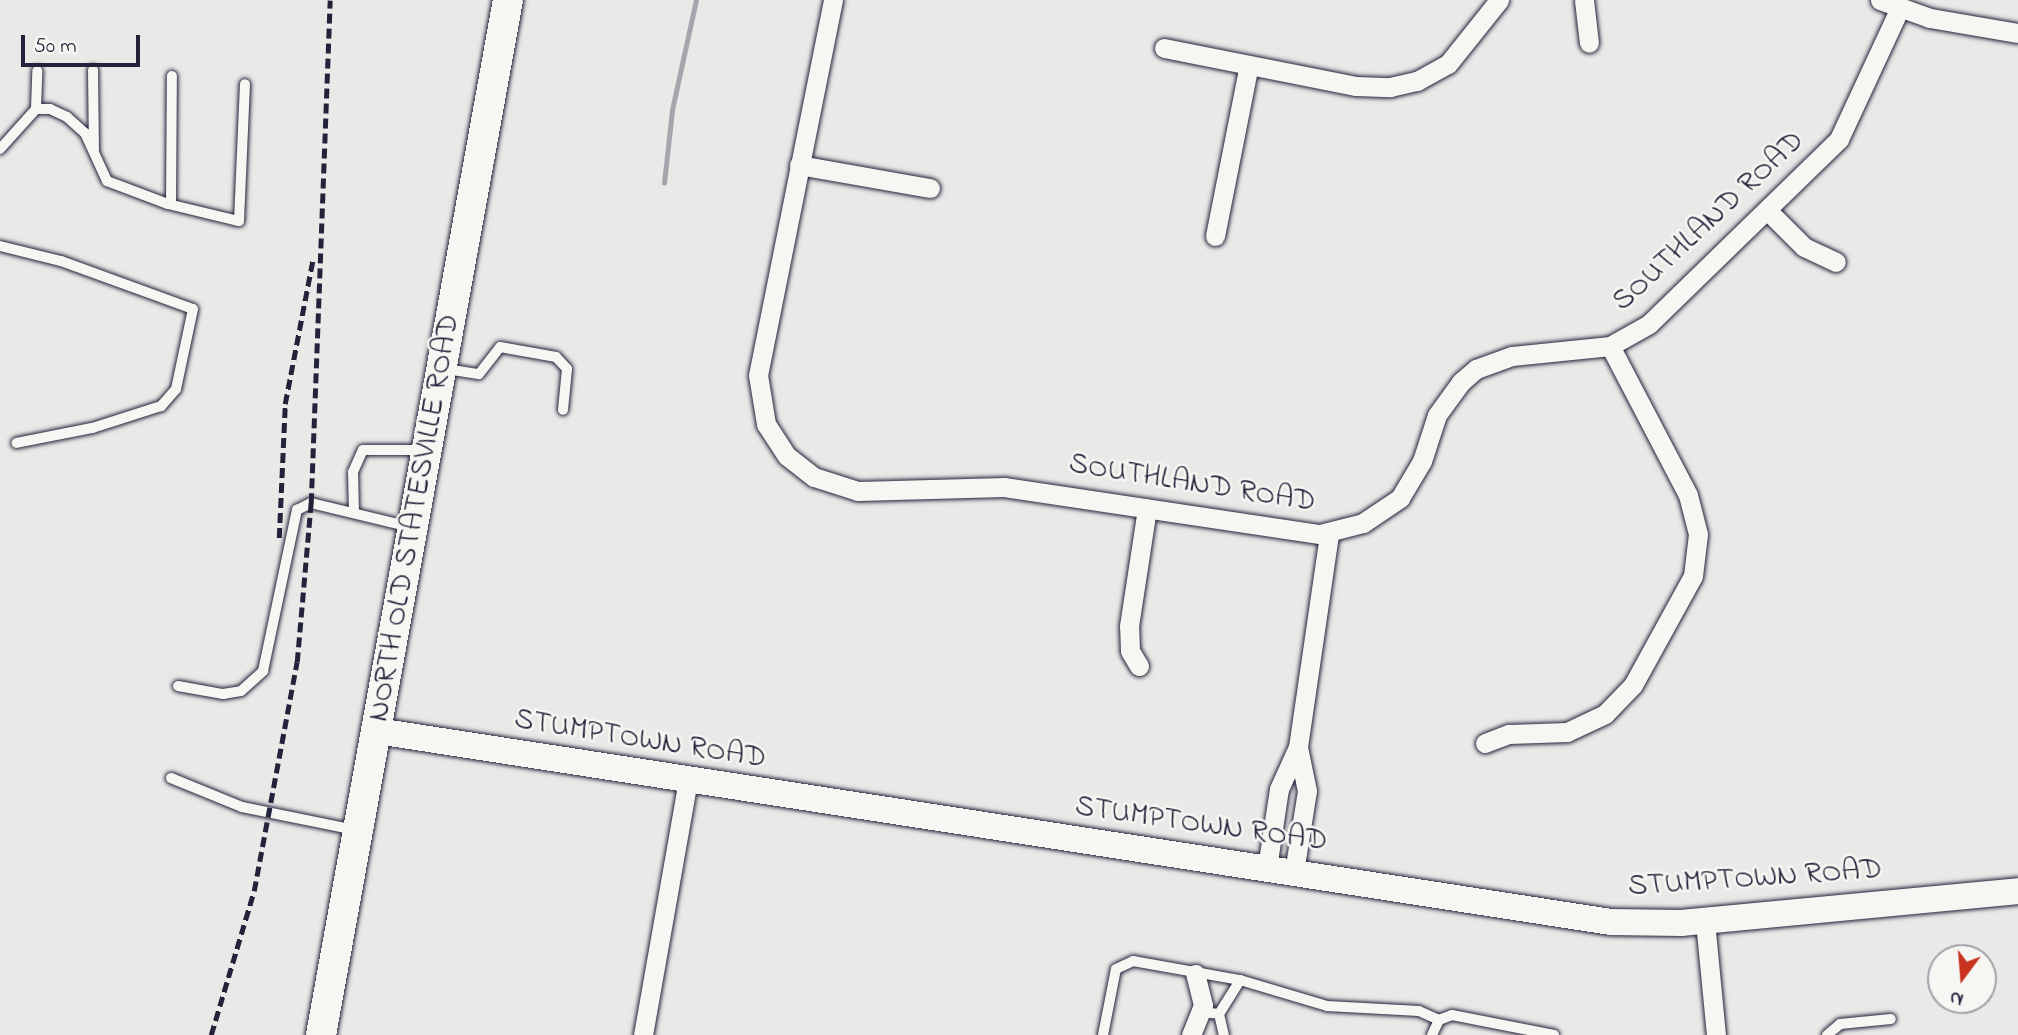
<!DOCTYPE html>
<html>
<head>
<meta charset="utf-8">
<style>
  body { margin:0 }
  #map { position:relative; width:2018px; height:1035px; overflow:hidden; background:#e9e9e7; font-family:"Indie Flower",sans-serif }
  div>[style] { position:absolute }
  .stream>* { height:4.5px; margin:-2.25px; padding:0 2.25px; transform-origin:2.25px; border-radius:2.25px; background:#a5a5ac }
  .roads { filter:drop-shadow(0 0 2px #22223b) drop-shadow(0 0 2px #22223b) }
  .lane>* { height:10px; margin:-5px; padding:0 5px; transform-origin:5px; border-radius:5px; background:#f6f6f2 }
  .street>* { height:19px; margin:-9.5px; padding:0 9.5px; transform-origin:9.5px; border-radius:9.5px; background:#f6f6f2 }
  .secondary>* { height:26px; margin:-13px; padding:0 13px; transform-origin:13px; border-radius:13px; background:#f6f6f2 }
  .primary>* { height:30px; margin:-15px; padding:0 15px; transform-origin:15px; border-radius:15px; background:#f6f6f2 }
  .rail>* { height:4.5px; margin-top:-2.25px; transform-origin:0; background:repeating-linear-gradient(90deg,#22223b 0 10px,transparent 0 15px) }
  span { translate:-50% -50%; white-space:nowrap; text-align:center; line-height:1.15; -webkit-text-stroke:5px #f6f6f2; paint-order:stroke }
  .street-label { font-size:30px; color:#22223b }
  .north { position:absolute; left:1927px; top:944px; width:70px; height:70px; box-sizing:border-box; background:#f6f6f2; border:2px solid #a1a1a9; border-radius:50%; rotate:196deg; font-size:19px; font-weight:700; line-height:28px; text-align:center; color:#22223b }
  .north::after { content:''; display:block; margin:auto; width:24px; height:32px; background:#c8321e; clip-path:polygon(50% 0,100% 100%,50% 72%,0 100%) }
  .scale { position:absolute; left:21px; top:35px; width:119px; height:32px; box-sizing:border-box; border:4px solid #22223b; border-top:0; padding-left:9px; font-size:21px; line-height:24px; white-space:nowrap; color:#22223b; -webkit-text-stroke:5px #f6f6f2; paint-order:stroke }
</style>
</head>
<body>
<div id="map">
  <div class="stream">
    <i style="left:664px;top:183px;width:73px;rotate:-83.7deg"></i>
    <i style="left:672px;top:110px;width:113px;rotate:-77.7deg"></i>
  </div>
  <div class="roads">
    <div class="lane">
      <i style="left:93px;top:70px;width:80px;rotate:89.3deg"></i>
      <i style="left:36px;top:109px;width:14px"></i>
      <i style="left:50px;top:109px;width:19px;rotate:25deg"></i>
      <i style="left:67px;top:117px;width:24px;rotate:42deg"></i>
      <i style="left:85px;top:133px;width:53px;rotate:65.4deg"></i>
      <i style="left:107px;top:181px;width:65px;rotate:20.7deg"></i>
      <i style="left:168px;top:204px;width:73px;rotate:13.5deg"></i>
      <i style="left:239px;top:221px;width:137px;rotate:-87.5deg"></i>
      <i style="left:36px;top:109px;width:38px;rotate:-88deg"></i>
      <i style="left:0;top:149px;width:54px;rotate:-48deg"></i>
      <i style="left:171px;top:204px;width:128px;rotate:-89.6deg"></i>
      <i style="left:0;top:246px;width:63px;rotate:13.8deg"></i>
      <i style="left:61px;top:261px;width:140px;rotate:20deg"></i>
      <i style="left:193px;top:309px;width:82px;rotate:102deg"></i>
      <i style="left:176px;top:389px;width:23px;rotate:131deg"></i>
      <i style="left:161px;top:406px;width:72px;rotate:162.3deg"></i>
      <i style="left:92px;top:428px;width:77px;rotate:168.8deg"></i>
      <i style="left:446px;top:369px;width:33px;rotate:9deg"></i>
      <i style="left:479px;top:374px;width:34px;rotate:-52deg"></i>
      <i style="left:500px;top:347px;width:57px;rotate:10.1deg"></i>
      <i style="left:556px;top:357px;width:16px;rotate:47deg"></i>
      <i style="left:567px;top:369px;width:41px;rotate:95.6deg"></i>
      <i style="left:354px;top:512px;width:40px;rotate:-91.4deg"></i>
      <i style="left:353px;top:472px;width:24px;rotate:-66deg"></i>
      <i style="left:363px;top:450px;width:60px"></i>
      <i style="left:178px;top:686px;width:46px;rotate:10.1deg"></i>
      <i style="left:223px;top:694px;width:18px;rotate:-9deg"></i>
      <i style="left:241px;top:691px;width:30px;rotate:-42deg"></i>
      <i style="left:263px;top:671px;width:165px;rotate:-78.1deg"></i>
      <i style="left:297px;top:510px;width:16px;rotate:-27deg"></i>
      <i style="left:311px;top:503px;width:102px;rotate:13.6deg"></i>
      <i style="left:171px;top:778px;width:77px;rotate:22.2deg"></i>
      <i style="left:242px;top:807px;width:115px;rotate:11.5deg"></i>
      <i style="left:1201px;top:1012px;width:18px;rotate:6deg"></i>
      <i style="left:1219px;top:1014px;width:22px;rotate:77deg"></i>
      <i style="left:1219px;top:1014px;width:40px;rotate:-58deg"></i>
      <i style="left:1103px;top:1035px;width:67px;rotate:-78.9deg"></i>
      <i style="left:1116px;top:969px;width:19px;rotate:-25deg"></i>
      <i style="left:1133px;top:961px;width:109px;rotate:10.1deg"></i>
      <i style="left:1240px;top:980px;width:91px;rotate:16.6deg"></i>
      <i style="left:1327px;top:1006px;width:92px;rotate:3.1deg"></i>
      <i style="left:1419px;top:1011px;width:22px;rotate:24deg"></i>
      <i style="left:1432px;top:1035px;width:17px;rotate:-65deg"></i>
      <i style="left:1439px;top:1020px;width:14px;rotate:-21deg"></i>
      <i style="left:1452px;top:1015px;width:104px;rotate:11.1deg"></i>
      <i style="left:1827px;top:1035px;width:17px;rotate:-40deg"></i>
      <i style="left:1840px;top:1024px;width:51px;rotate:-5.6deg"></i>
    </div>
    <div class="street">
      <i style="left:833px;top:0;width:382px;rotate:101.3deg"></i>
      <i style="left:758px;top:375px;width:50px;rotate:80.7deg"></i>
      <i style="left:766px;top:424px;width:38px;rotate:57deg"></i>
      <i style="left:787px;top:456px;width:34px;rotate:38deg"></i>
      <i style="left:814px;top:477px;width:46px;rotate:17.7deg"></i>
      <i style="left:858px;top:491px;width:146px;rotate:-1.6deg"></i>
      <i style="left:1004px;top:487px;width:319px;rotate:8.5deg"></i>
      <i style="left:1320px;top:534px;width:44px;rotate:-14.3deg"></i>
      <i style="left:1363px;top:523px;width:45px;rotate:-34deg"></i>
      <i style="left:1400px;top:498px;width:43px;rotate:-59.3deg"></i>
      <i style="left:1422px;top:461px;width:48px;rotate:-71.9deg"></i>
      <i style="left:1437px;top:415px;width:41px;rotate:-54deg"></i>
      <i style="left:1461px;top:382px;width:20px;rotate:-41deg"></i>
      <i style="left:1476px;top:369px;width:38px;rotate:-20deg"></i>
      <i style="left:1512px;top:356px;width:99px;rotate:-5.8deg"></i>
      <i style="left:1610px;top:346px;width:45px;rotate:-29.4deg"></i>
      <i style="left:1649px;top:324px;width:265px;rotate:-44.2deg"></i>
      <i style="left:1839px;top:139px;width:142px;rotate:-65.1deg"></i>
      <i style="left:1584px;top:0;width:43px;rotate:83.4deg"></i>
      <i style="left:1880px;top:0;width:53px;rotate:19.8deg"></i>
      <i style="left:1930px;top:18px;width:89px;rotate:9.7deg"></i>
      <i style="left:1164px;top:48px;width:196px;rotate:11.2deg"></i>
      <i style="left:1356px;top:86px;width:34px;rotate:2deg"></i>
      <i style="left:1390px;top:87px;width:28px;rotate:-13deg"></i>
      <i style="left:1417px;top:81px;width:35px;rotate:-29deg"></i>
      <i style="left:1448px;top:64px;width:82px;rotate:-51.4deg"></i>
      <i style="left:799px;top:165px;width:133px;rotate:10deg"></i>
      <i style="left:1768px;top:211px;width:51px;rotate:45deg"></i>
      <i style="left:1804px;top:247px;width:35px;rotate:25deg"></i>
      <i style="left:1215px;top:236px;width:174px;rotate:-78.8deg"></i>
      <i style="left:1139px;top:666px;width:17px;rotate:-121deg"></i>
      <i style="left:1130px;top:651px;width:25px;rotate:-92deg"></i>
      <i style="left:1129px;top:626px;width:119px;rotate:-81.3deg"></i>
      <i style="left:1485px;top:743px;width:26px;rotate:-21deg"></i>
      <i style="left:1509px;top:734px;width:58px;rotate:-2deg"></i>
      <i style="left:1567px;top:732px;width:42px;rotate:-25.3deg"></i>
      <i style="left:1605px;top:714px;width:40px;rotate:-46deg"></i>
      <i style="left:1633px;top:685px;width:124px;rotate:-61.2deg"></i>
      <i style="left:1693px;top:576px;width:42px;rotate:-83.2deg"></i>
      <i style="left:1698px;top:534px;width:40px;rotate:-104.4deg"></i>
      <i style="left:1688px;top:495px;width:168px;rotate:-117.6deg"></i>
      <i style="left:1267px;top:868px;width:80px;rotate:-81.4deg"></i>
      <i style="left:1279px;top:789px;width:46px;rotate:-65.7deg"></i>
      <i style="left:1298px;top:747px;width:215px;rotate:-81.7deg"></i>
      <i style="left:1294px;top:872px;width:82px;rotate:-80.9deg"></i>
      <i style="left:1307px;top:791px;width:45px;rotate:-101.6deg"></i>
      <i style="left:1705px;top:921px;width:115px;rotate:84.5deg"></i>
      <i style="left:643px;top:1035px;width:258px;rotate:-80deg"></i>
      <i style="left:1191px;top:1035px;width:32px;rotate:-68deg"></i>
      <i style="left:1203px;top:1005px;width:32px;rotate:-104deg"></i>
    </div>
    <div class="secondary">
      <i style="left:377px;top:731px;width:1249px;rotate:8.8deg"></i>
      <i style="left:1611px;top:922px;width:70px;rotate:0.8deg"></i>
      <i style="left:1681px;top:923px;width:339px;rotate:-5.4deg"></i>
    </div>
    <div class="primary">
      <i style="left:321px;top:1035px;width:1052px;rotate:-79.76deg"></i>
    </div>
  </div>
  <div class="rail">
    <i style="left:279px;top:538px;width:134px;rotate:-87.4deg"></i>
    <i style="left:285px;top:404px;width:149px;rotate:-79.1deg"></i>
    <i style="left:211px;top:1035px;width:150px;rotate:-73.4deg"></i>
    <i style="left:254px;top:891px;width:233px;rotate:-79.4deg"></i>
    <i style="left:297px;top:662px;width:160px;rotate:-85deg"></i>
    <i style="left:311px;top:503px;width:503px;rotate:-87.84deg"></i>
  </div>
  <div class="street-label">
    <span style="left:1709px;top:222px;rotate:-43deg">SOUTHLAND ROAD</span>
    <span style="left:1192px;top:484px;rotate:9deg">SOUTHLAND ROAD</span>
    <span style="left:415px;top:518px;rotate:-80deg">NORTH OLD STATESVILLE ROAD</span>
    <span style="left:640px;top:740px;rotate:9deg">STUMPTOWN ROAD</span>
    <span style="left:1201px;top:825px;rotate:8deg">STUMPTOWN ROAD</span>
    <span style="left:1755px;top:879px;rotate:-4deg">STUMPTOWN ROAD</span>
  </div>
  <div class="north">N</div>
  <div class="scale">50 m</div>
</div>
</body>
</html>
